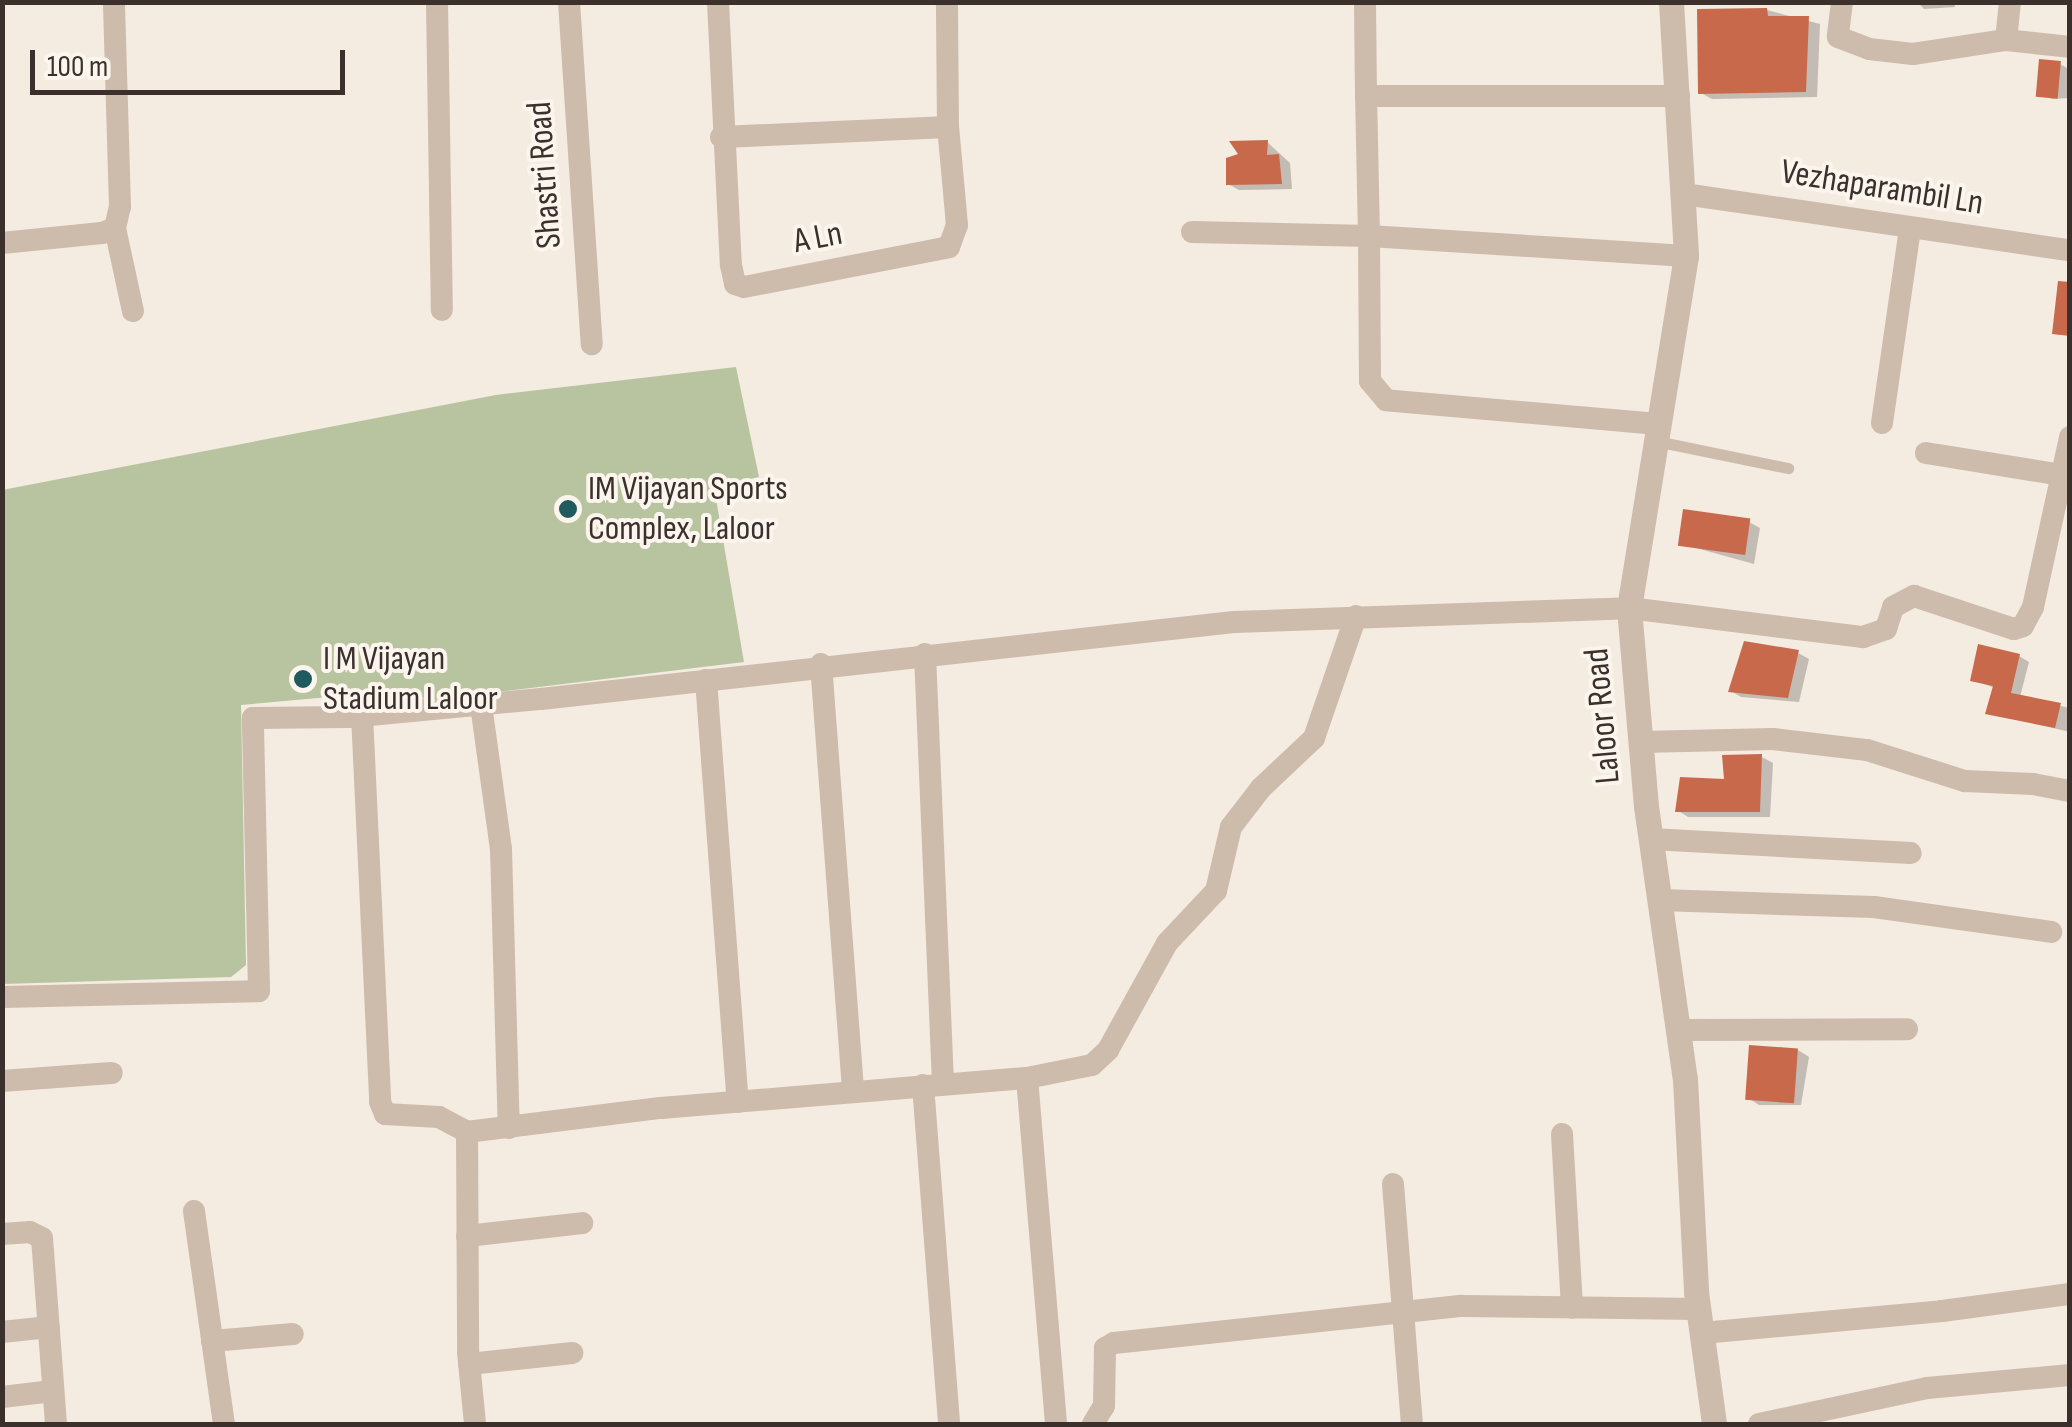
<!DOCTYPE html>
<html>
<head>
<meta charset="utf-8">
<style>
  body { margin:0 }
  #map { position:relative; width:2072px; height:1427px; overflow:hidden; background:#f4ebe1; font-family:"Sofia Sans Condensed",sans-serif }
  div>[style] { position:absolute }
  .green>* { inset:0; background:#b8c4a0 }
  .shadow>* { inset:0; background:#0003 }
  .building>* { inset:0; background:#c8694b; transform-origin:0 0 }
  .service>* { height:11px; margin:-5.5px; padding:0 5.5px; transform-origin:5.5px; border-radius:5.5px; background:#cdbbac }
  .minor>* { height:22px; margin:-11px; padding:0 11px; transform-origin:11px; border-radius:11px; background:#cdbbac }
  .tertiary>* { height:25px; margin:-12.5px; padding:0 12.5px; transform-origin:12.5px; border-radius:12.5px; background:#cdbbac }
  .dots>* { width:28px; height:28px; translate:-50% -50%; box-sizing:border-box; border:5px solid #fbf5ee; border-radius:50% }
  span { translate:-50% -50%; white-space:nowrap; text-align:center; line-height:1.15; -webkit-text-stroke:8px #fbf5ee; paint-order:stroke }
  .street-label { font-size:35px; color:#3b302b }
  .poi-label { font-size:35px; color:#3b302b }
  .left { translate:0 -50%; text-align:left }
  .frame { position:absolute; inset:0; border:5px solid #3b302b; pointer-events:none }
  .scale { position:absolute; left:30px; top:50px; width:315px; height:45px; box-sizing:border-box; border:5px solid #3b302b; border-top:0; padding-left:12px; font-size:30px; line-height:35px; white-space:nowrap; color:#3b302b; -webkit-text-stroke:8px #fbf5ee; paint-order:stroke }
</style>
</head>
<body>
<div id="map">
  <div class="green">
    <i style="clip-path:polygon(736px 367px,759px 477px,714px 487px,744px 662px,440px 699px,340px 696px,241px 705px,246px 965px,231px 977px,3px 984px,2px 490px,496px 395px)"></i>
  </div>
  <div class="shadow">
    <i style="clip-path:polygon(1917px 2px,1954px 2px,1955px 7px,1924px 9px)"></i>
    <i style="clip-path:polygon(1767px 10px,1820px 24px,1817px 97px,1712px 99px,1701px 93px)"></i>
    <i style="clip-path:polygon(2060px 64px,2067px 68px,2070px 98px,2052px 99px,2045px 95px)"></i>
    <i style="clip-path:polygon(1267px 142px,1290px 163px,1292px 189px,1239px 190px,1228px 184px)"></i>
    <i style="clip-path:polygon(1749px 522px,1760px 528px,1754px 564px,1678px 543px)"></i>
    <i style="clip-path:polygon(1746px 644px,1798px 653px,1809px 659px,1799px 702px,1741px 697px,1731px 691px)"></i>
    <i style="clip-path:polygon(2019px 656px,2029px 662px,2020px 697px,2070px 708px,2070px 732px,1988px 713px,1995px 688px,1973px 680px)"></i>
    <i style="clip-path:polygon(1762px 757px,1773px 763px,1770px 817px,1688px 817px,1677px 810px)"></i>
    <i style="clip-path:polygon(1751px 1048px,1798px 1050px,1809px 1057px,1801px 1105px,1759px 1105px,1748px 1098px)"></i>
  </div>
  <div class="building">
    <i style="clip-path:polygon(1767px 8px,1768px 16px,1809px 16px,1806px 92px,1698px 94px,1697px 9px)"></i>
    <i style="left:2039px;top:59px;width:22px;height:38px;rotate:5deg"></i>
    <i style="clip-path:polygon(1268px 140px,1267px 155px,1279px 154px,1282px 184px,1226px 185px,1226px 158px,1238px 154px,1229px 141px)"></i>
    <i style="clip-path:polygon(2058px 281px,2070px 282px,2070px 336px,2052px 334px)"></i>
    <i style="left:1683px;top:509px;width:68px;height:37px;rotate:8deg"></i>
    <i style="clip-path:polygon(1744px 641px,1799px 650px,1788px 698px,1728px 692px)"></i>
    <i style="clip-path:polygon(1978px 644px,2020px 654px,2011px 693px,2061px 703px,2055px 728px,1985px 714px,1993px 686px,1970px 681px)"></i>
    <i style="clip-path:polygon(1762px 754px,1760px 812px,1675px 812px,1680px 777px,1724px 779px,1722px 755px)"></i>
    <i style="left:1749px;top:1045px;width:49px;height:55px;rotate:4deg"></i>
  </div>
  <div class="service">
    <i style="left:1656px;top:441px;width:135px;rotate:11.6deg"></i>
  </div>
  <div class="minor">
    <i style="left:437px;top:2px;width:308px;rotate:89.1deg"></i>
    <i style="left:569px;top:2px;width:343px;rotate:86.2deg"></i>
    <i style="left:718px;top:2px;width:263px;rotate:87.2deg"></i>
    <i style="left:731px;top:265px;width:19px;rotate:78deg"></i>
    <i style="left:735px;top:284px;width:9px;rotate:18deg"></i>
    <i style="left:744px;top:287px;width:209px;rotate:-11deg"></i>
    <i style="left:949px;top:247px;width:23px;rotate:-70deg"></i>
    <i style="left:957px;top:225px;width:98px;rotate:-95.2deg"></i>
    <i style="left:948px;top:127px;width:125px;rotate:-90.5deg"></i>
    <i style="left:1365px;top:2px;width:94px;rotate:89.4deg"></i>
    <i style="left:1366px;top:96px;width:313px"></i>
    <i style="left:1842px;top:2px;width:35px;rotate:97deg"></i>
    <i style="left:1838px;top:37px;width:33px;rotate:21deg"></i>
    <i style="left:1869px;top:49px;width:44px;rotate:6.5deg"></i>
    <i style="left:1913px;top:54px;width:94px;rotate:-8.6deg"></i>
    <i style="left:2006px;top:40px;width:64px;rotate:6.2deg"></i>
    <i style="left:2006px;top:40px;width:38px;rotate:-84deg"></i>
    <i style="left:721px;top:137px;width:227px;rotate:-2.5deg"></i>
    <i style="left:1684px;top:194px;width:390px;rotate:8.3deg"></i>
    <i style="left:115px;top:228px;width:85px;rotate:77.8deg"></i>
    <i style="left:1192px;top:232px;width:177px;rotate:1.3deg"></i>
    <i style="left:1369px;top:236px;width:140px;rotate:-91.2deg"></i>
    <i style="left:2px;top:243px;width:100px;rotate:-5.7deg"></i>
    <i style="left:102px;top:233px;width:14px;rotate:-21deg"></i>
    <i style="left:115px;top:228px;width:22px;rotate:-77deg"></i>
    <i style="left:120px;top:207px;width:205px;rotate:-91.7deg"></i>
    <i style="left:1882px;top:423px;width:197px;rotate:-81.8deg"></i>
    <i style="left:1658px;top:424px;width:273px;rotate:-175deg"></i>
    <i style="left:1386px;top:400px;width:25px;rotate:-130deg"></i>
    <i style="left:1370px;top:381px;width:145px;rotate:-90.4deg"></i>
    <i style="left:1369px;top:236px;width:318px;rotate:3.6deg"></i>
    <i style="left:1926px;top:453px;width:138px;rotate:9.2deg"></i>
    <i style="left:925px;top:654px;width:428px;rotate:87.6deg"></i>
    <i style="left:821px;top:664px;width:428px;rotate:85.7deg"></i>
    <i style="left:706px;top:680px;width:423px;rotate:85.7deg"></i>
    <i style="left:481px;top:705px;width:145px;rotate:82.1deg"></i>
    <i style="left:501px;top:849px;width:279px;rotate:88.4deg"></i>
    <i style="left:362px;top:715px;width:387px;rotate:87.3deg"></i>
    <i style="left:380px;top:1102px;width:13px;rotate:67deg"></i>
    <i style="left:385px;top:1114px;width:54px;rotate:3.2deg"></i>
    <i style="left:439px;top:1117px;width:32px;rotate:28deg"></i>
    <i style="left:467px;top:1132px;width:195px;rotate:-7.1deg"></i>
    <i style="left:661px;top:1108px;width:367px;rotate:-4.7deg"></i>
    <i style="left:1027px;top:1078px;width:66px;rotate:-11.3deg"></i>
    <i style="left:1092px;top:1065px;width:22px;rotate:-43deg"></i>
    <i style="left:1108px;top:1050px;width:122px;rotate:-61.1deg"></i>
    <i style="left:1167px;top:943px;width:71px;rotate:-46.7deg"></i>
    <i style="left:1216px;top:891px;width:66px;rotate:-76.8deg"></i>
    <i style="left:1231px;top:827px;width:49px;rotate:-52.4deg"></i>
    <i style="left:1261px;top:788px;width:73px;rotate:-43.3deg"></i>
    <i style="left:1314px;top:738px;width:129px;rotate:-71deg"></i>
    <i style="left:1640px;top:742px;width:133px;rotate:-1.3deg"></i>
    <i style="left:1773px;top:739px;width:95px;rotate:6.7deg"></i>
    <i style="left:1867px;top:750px;width:103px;rotate:17.6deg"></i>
    <i style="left:1965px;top:781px;width:68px;rotate:2.5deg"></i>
    <i style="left:2033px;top:784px;width:38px;rotate:11deg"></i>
    <i style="left:1651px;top:839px;width:260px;rotate:3.1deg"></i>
    <i style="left:1660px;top:900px;width:214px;rotate:1.9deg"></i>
    <i style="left:1874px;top:907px;width:179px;rotate:8deg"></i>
    <i style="left:2px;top:997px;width:257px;rotate:-1.3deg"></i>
    <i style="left:259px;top:991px;width:273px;rotate:-91.3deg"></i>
    <i style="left:253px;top:718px;width:96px;rotate:-0.6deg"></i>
    <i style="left:349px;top:717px;width:193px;rotate:-5.4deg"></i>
    <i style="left:541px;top:699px;width:697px;rotate:-6.34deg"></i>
    <i style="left:1234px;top:622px;width:395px;rotate:-2deg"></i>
    <i style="left:1629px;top:608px;width:236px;rotate:7.1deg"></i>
    <i style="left:1863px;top:637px;width:24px;rotate:-19deg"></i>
    <i style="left:1886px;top:629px;width:23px;rotate:-72deg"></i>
    <i style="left:1893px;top:607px;width:24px;rotate:-28deg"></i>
    <i style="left:1914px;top:596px;width:105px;rotate:18.3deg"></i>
    <i style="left:2014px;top:629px;width:9px;rotate:-18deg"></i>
    <i style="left:2023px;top:626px;width:21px;rotate:-62deg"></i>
    <i style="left:2033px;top:607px;width:174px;rotate:-77.7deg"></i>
    <i style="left:1677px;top:1030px;width:230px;rotate:-0.2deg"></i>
    <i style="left:1027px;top:1078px;width:347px;rotate:85.2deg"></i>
    <i style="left:2px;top:1081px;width:110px;rotate:-4.2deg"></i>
    <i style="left:923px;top:1085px;width:340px;rotate:85.6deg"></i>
    <i style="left:467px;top:1132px;width:220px;rotate:89.7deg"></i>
    <i style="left:468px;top:1352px;width:72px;rotate:84.4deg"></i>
    <i style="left:1562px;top:1134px;width:174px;rotate:86.7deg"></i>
    <i style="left:1393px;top:1184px;width:241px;rotate:85.5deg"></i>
    <i style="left:194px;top:1211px;width:215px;rotate:82deg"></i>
    <i style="left:2px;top:1234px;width:28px;rotate:-4deg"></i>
    <i style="left:30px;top:1232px;width:13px;rotate:27deg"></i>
    <i style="left:42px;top:1238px;width:187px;rotate:85.7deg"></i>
    <i style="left:467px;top:1236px;width:116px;rotate:-6.4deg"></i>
    <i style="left:2px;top:1332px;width:47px;rotate:-6.1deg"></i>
    <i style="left:1702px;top:1333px;width:241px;rotate:-5.2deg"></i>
    <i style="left:1942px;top:1311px;width:129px;rotate:-7.6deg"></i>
    <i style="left:212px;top:1341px;width:81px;rotate:-4.9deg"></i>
    <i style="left:469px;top:1364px;width:104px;rotate:-6.1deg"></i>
    <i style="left:2px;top:1397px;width:51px;rotate:-6.7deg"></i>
    <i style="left:1093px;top:1424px;width:21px;rotate:-59deg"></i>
    <i style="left:1104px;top:1406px;width:58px;rotate:-89deg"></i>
    <i style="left:1105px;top:1348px;width:10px;rotate:-29deg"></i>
    <i style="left:1114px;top:1343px;width:350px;rotate:-6.1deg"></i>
    <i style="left:1462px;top:1306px;width:236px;rotate:0.7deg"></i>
    <i style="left:1759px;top:1424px;width:172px;rotate:-12.1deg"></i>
    <i style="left:1927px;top:1388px;width:144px;rotate:-5.2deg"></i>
  </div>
  <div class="tertiary">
    <i style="left:1671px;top:2px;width:254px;rotate:86.6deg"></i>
    <i style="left:1686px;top:256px;width:357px;rotate:99.2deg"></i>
    <i style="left:1629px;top:608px;width:199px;rotate:85.1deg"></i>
    <i style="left:1646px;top:806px;width:276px;rotate:81.9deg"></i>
    <i style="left:1685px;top:1079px;width:213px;rotate:87deg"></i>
    <i style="left:1696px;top:1292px;width:133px;rotate:82.2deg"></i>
  </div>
  <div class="dots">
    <i style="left:568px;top:509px;background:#1f5a5e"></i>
    <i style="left:303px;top:679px;background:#1f5a5e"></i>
  </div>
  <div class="street-label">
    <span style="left:545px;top:175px;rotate:-94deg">Shastri Road</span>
    <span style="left:1882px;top:188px;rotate:9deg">Vezhaparambil Ln</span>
    <span style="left:818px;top:238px;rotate:-11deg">A Ln</span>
    <span style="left:1603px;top:716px;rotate:-95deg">Laloor Road</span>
  </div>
  <div class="poi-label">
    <span class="left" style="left:588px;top:509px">IM Vijayan Sports<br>Complex, Laloor</span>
    <span class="left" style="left:323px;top:679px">I M Vijayan<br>Stadium Laloor</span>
  </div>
  <div class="frame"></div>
  <div class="scale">100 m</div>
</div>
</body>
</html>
